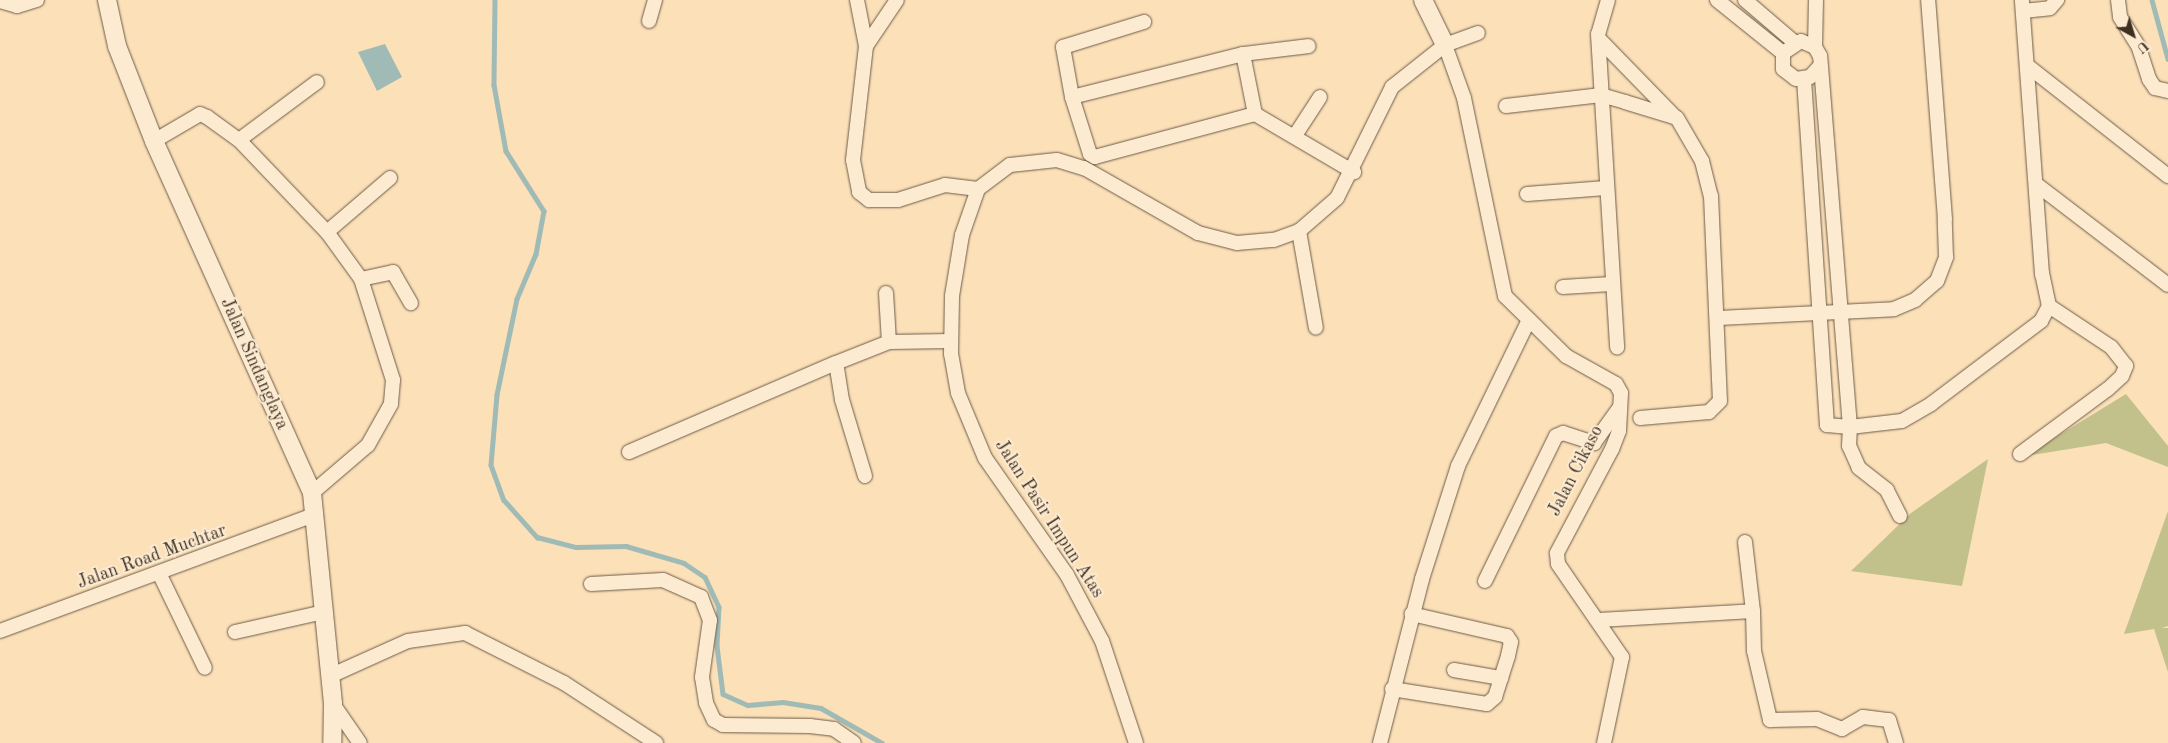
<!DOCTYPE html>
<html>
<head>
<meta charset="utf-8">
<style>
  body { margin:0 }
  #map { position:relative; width:2168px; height:743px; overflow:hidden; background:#fbe0b8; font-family:"Old Standard TT",serif }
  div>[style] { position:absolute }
  .green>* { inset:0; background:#c2c18c }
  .water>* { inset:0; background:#a0bbb6 }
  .stream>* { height:4.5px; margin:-2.25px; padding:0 2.25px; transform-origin:2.25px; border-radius:2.25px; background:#a0bbb6 }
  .roads { filter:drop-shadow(0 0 1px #6d5b48) drop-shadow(0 0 1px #6d5b48) }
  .minor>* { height:14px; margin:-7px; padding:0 7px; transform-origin:7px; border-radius:7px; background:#fcebd1 }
  .tertiary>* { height:18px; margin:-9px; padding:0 9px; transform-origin:9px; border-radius:9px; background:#fcebd1 }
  span { translate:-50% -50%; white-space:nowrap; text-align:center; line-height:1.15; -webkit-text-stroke:4px #fcebd1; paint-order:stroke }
  .street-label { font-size:18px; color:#3e2f22 }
  .north { position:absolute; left:2108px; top:10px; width:50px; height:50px; -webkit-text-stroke:4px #fcebd1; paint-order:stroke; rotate:141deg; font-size:14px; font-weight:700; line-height:20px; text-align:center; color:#3e2f22 }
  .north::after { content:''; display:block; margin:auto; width:18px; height:22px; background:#3e2f22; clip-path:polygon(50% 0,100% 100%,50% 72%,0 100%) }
</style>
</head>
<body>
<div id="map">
  <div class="green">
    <i style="clip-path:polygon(2126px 394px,2168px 446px,2168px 467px,2106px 443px,2025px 456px)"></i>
    <i style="clip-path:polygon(1988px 459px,1962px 586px,1851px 571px,1911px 513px)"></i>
    <i style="clip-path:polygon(2168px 511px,2168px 626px,2162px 628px,2168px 628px,2168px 672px,2154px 629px,2124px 634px)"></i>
  </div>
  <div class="water">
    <i style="clip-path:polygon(385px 44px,402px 77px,377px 91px,358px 52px)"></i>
  </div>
  <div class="stream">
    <i style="left:495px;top:0;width:85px;rotate:90.7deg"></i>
    <i style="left:494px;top:85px;width:67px;rotate:79.7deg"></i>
    <i style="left:506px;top:151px;width:71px;rotate:57.7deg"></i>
    <i style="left:544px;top:211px;width:44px;rotate:100.5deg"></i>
    <i style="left:536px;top:254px;width:49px;rotate:112.9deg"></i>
    <i style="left:517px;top:299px;width:98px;rotate:101.8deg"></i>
    <i style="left:497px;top:395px;width:70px;rotate:94.9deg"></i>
    <i style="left:491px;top:465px;width:37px;rotate:70deg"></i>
    <i style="left:504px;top:500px;width:50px;rotate:48.3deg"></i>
    <i style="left:537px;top:537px;width:40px;rotate:14.4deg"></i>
    <i style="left:576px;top:547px;width:50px;rotate:-1.1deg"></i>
    <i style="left:626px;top:546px;width:60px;rotate:16.3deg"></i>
    <i style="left:684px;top:563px;width:25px;rotate:34deg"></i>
    <i style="left:705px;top:577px;width:33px;rotate:65deg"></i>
    <i style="left:719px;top:607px;width:39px;rotate:93deg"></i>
    <i style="left:717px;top:646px;width:48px;rotate:82.9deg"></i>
    <i style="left:723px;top:694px;width:27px;rotate:24deg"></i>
    <i style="left:748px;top:705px;width:35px;rotate:-5deg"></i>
    <i style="left:783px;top:702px;width:38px;rotate:9deg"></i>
    <i style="left:821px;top:708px;width:70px;rotate:29.8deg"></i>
    <i style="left:2152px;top:0;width:61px;rotate:74.8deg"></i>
  </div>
  <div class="roads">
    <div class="minor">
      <i style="left:857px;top:0;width:47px;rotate:78.9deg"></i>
      <i style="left:866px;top:46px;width:115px;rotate:96.5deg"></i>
      <i style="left:853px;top:160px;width:33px;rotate:79deg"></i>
      <i style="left:859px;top:192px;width:13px;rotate:39deg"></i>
      <i style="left:869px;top:200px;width:29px"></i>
      <i style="left:898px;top:200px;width:49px;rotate:-17.7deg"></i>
      <i style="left:945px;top:185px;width:33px;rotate:7deg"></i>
      <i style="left:1608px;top:0;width:35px;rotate:106deg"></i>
      <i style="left:1598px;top:34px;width:314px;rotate:86.5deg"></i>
      <i style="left:1717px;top:0;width:85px;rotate:38.8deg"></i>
      <i style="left:1745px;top:0;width:65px;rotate:40.6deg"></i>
      <i style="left:2118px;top:0;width:17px;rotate:83deg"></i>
      <i style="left:2120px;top:17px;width:36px;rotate:58deg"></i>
      <i style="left:2139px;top:48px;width:33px;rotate:72deg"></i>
      <i style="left:2149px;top:79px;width:11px;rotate:56deg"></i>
      <i style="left:2155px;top:88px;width:13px;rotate:13deg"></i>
      <i style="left:0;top:1px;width:18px;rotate:16deg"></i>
      <i style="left:17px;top:6px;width:21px;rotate:-17deg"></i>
      <i style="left:2023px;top:11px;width:27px;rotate:-6deg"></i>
      <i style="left:2050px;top:8px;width:11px;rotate:-49deg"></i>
      <i style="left:649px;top:21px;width:22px;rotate:-74deg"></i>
      <i style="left:1599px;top:39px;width:109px;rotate:45.7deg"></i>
      <i style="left:1445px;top:45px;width:56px;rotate:70.3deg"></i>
      <i style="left:1464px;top:98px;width:202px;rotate:78.3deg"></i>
      <i style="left:1505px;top:296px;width:86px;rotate:44.5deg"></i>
      <i style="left:1566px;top:356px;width:57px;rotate:29.2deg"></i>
      <i style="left:1616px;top:384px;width:10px;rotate:61deg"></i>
      <i style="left:1621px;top:393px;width:38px;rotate:93deg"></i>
      <i style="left:1619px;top:431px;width:19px;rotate:111deg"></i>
      <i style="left:1612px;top:449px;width:118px;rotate:117.9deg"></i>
      <i style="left:1557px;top:553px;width:11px;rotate:85deg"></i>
      <i style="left:1558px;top:564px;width:113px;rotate:55.5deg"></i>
      <i style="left:1622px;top:657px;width:88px;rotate:101.8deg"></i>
      <i style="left:866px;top:46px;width:55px;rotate:-56deg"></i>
      <i style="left:1815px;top:47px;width:47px;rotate:-88.8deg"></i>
      <i style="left:1243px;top:54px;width:66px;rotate:-6.9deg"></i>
      <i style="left:2029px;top:67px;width:177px;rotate:38.1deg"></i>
      <i style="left:1804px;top:79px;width:347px;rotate:86.2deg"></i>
      <i style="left:1827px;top:425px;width:23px;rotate:5deg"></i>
      <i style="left:1850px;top:427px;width:372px;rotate:-94.6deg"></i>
      <i style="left:1820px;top:56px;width:10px;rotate:-119deg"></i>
      <i style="left:1815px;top:47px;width:15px;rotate:-157deg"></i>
      <i style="left:1801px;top:41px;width:22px;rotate:146deg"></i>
      <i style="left:1783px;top:53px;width:16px;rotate:90deg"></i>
      <i style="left:1783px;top:69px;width:16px;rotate:38deg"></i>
      <i style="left:1796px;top:79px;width:14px;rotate:-8deg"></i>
      <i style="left:1810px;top:77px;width:13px;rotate:-48deg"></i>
      <i style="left:1072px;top:97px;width:51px;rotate:-100.2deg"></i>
      <i style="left:1063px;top:47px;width:85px;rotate:-17.2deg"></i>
      <i style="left:1506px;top:106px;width:96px;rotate:-6.6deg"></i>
      <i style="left:1601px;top:95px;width:25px;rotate:16deg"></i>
      <i style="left:1625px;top:102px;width:54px;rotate:17.1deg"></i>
      <i style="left:1677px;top:118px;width:50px;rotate:59.8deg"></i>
      <i style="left:1702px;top:161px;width:36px;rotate:76deg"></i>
      <i style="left:1711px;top:196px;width:205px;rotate:87.5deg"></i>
      <i style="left:1720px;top:401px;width:16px;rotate:135deg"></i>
      <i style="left:1709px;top:412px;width:69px;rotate:175deg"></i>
      <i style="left:1255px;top:114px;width:166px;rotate:165deg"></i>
      <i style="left:1095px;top:157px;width:6px;rotate:-149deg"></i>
      <i style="left:1090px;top:154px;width:60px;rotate:-107.5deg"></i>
      <i style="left:1072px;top:97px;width:176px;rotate:-14.1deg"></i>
      <i style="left:1243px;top:54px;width:61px;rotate:78.7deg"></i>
      <i style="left:1255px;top:114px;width:115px;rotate:30.4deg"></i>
      <i style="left:1296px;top:134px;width:44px;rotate:-57deg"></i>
      <i style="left:239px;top:140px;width:97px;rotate:-36.6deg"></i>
      <i style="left:154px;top:141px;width:53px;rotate:-30.4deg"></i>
      <i style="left:200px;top:114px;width:8px;rotate:23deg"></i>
      <i style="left:207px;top:117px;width:39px;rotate:36deg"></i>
      <i style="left:239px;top:140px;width:127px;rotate:46.3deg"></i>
      <i style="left:327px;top:232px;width:58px;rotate:54.1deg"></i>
      <i style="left:361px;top:279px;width:106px;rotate:72.4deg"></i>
      <i style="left:393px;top:380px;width:24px;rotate:95deg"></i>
      <i style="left:391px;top:404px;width:47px;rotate:119.3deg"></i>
      <i style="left:368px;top:445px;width:74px;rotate:139.4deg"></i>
      <i style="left:2036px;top:184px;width:166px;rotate:37.4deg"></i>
      <i style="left:1527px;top:194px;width:79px;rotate:-4.3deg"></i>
      <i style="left:1299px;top:231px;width:98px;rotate:80.1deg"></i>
      <i style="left:327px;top:232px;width:83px;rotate:-40.6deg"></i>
      <i style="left:361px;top:279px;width:33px;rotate:-12deg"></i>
      <i style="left:393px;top:272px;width:36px;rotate:60deg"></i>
      <i style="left:1563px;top:287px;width:48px;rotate:-3.6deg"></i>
      <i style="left:886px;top:293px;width:49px;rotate:86.5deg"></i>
      <i style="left:1719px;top:318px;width:175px;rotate:-2.9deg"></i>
      <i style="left:1894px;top:309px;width:23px;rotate:-23deg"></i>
      <i style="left:1915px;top:300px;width:29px;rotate:-41deg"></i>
      <i style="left:1937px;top:281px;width:26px;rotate:-69deg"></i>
      <i style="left:1946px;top:257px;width:38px;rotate:-92deg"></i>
      <i style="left:1945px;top:219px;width:220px;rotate:-94.4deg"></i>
      <i style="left:629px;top:452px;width:225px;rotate:-23.3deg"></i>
      <i style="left:2020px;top:454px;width:109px;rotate:-36.5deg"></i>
      <i style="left:2108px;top:389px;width:19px;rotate:-43deg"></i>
      <i style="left:2122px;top:376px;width:11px;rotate:-68deg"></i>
      <i style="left:2126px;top:366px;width:24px;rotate:-128deg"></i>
      <i style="left:2111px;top:347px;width:74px;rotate:-146.5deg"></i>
      <i style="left:865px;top:476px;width:79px;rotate:-106.8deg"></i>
      <i style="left:842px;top:400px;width:37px;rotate:-99deg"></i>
      <i style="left:836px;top:363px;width:57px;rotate:-21.6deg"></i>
      <i style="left:889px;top:342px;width:62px;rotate:-0.9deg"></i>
      <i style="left:1900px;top:516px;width:29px;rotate:-117deg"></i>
      <i style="left:1887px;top:490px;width:36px;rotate:-142deg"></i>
      <i style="left:1859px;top:468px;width:24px;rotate:-114deg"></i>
      <i style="left:1849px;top:446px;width:19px;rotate:-87deg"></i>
      <i style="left:1850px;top:427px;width:52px;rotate:-6.6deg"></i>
      <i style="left:1902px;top:421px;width:34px;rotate:-30deg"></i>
      <i style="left:1931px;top:404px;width:138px;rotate:-37deg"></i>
      <i style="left:2041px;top:321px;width:17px;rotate:-62deg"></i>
      <i style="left:2049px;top:306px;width:33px;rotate:-102deg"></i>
      <i style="left:2042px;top:274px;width:275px;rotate:-94.2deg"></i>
      <i style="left:1745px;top:542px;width:69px;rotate:83.4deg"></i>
      <i style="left:160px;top:575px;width:103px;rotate:64.2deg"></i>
      <i style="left:1485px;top:581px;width:161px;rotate:-63.9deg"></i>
      <i style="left:1556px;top:436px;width:8px;rotate:-23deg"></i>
      <i style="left:1563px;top:433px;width:33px;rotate:18deg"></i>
      <i style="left:1594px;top:443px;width:44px;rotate:-54.2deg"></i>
      <i style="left:591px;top:584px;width:72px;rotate:-3.2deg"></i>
      <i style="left:663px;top:580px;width:42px;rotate:24.1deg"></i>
      <i style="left:701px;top:597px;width:25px;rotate:69deg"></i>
      <i style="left:710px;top:620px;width:58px;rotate:98deg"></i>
      <i style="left:702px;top:677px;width:26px;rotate:81deg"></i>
      <i style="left:706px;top:703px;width:19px;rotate:65deg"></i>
      <i style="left:714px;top:720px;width:10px;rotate:29deg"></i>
      <i style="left:723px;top:725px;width:87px;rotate:0.7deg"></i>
      <i style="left:810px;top:726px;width:24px;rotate:7deg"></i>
      <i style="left:834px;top:729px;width:24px;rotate:35deg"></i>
      <i style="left:1599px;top:620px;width:154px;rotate:-3.3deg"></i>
      <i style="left:1753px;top:611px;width:40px;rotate:88.6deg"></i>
      <i style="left:1754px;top:651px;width:71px;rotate:76.9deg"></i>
      <i style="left:1770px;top:720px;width:47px;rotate:-1.2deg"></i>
      <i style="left:1817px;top:719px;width:27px;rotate:22deg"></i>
      <i style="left:1842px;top:729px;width:24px;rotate:-30deg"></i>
      <i style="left:1863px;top:717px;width:26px;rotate:7deg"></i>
      <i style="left:1889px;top:720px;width:24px;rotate:73deg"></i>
      <i style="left:0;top:631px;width:337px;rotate:-20.3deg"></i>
      <i style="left:235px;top:632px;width:91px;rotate:-12.7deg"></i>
      <i style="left:1454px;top:670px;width:48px;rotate:9.7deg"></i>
      <i style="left:330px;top:676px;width:85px;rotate:-24.2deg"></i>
      <i style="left:408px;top:641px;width:58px;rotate:-8deg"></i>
      <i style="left:465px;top:633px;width:111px;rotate:26.8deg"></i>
      <i style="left:564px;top:683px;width:110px;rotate:33.1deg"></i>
      <i style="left:1392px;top:689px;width:96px;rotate:9deg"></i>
      <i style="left:1487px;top:704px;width:11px;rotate:-41deg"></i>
      <i style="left:1495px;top:697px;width:43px;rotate:-72.4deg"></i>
      <i style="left:1508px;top:656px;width:14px;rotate:-78deg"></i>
      <i style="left:1511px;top:642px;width:7px;rotate:-124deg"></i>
      <i style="left:1507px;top:636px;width:98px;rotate:-167deg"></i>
      <i style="left:333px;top:704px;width:47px;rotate:55.3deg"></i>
      <i style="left:1136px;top:743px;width:108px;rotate:-108.4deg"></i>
      <i style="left:1102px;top:641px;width:75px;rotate:-117.9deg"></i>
      <i style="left:1067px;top:575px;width:143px;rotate:-125deg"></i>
      <i style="left:985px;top:458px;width:70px;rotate:-112.6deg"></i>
      <i style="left:958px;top:393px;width:40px;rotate:-100deg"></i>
      <i style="left:951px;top:354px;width:58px;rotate:-89deg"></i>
      <i style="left:952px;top:296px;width:62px;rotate:-80.7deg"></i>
      <i style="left:962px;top:235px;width:49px;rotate:-70.8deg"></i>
      <i style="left:978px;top:189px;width:40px;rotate:-37deg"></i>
      <i style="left:1010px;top:165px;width:47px;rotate:-6.1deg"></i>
      <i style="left:1057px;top:160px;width:28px;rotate:17deg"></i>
      <i style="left:1084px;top:168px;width:131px;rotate:29.7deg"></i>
      <i style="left:1198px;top:233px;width:40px;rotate:14.4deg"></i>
      <i style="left:1237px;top:243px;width:37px;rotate:-5deg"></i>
      <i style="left:1274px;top:240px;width:27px;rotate:-20deg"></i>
      <i style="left:1299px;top:231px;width:50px;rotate:-41deg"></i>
      <i style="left:1337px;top:198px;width:124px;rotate:-63.6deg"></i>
      <i style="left:1392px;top:87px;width:68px;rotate:-38.4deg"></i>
      <i style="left:1445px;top:45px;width:35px;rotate:-20deg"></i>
      <i style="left:1380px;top:743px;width:169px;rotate:-75.6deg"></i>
      <i style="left:1422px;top:579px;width:119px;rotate:-72.3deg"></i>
      <i style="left:1458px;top:466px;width:162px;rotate:-64.1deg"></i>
    </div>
    <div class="tertiary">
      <i style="left:107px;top:0;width:47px;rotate:77.7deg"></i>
      <i style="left:117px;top:46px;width:102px;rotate:68.7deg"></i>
      <i style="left:154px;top:141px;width:386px;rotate:65.8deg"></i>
      <i style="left:312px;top:493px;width:212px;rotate:84.3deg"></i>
      <i style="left:333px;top:704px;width:39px;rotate:91deg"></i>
      <i style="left:1423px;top:0;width:50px;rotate:63.9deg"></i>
    </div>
  </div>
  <div class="street-label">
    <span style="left:254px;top:364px;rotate:66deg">Jalan Sindanglaya</span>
    <span style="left:1576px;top:471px;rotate:-63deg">Jalan Cikaso</span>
    <span style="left:1049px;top:519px;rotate:57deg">Jalan Pasir Impun Atas</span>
    <span style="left:152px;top:557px;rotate:-20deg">Jalan Road Muchtar</span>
  </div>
  <div class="north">U</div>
</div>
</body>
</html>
